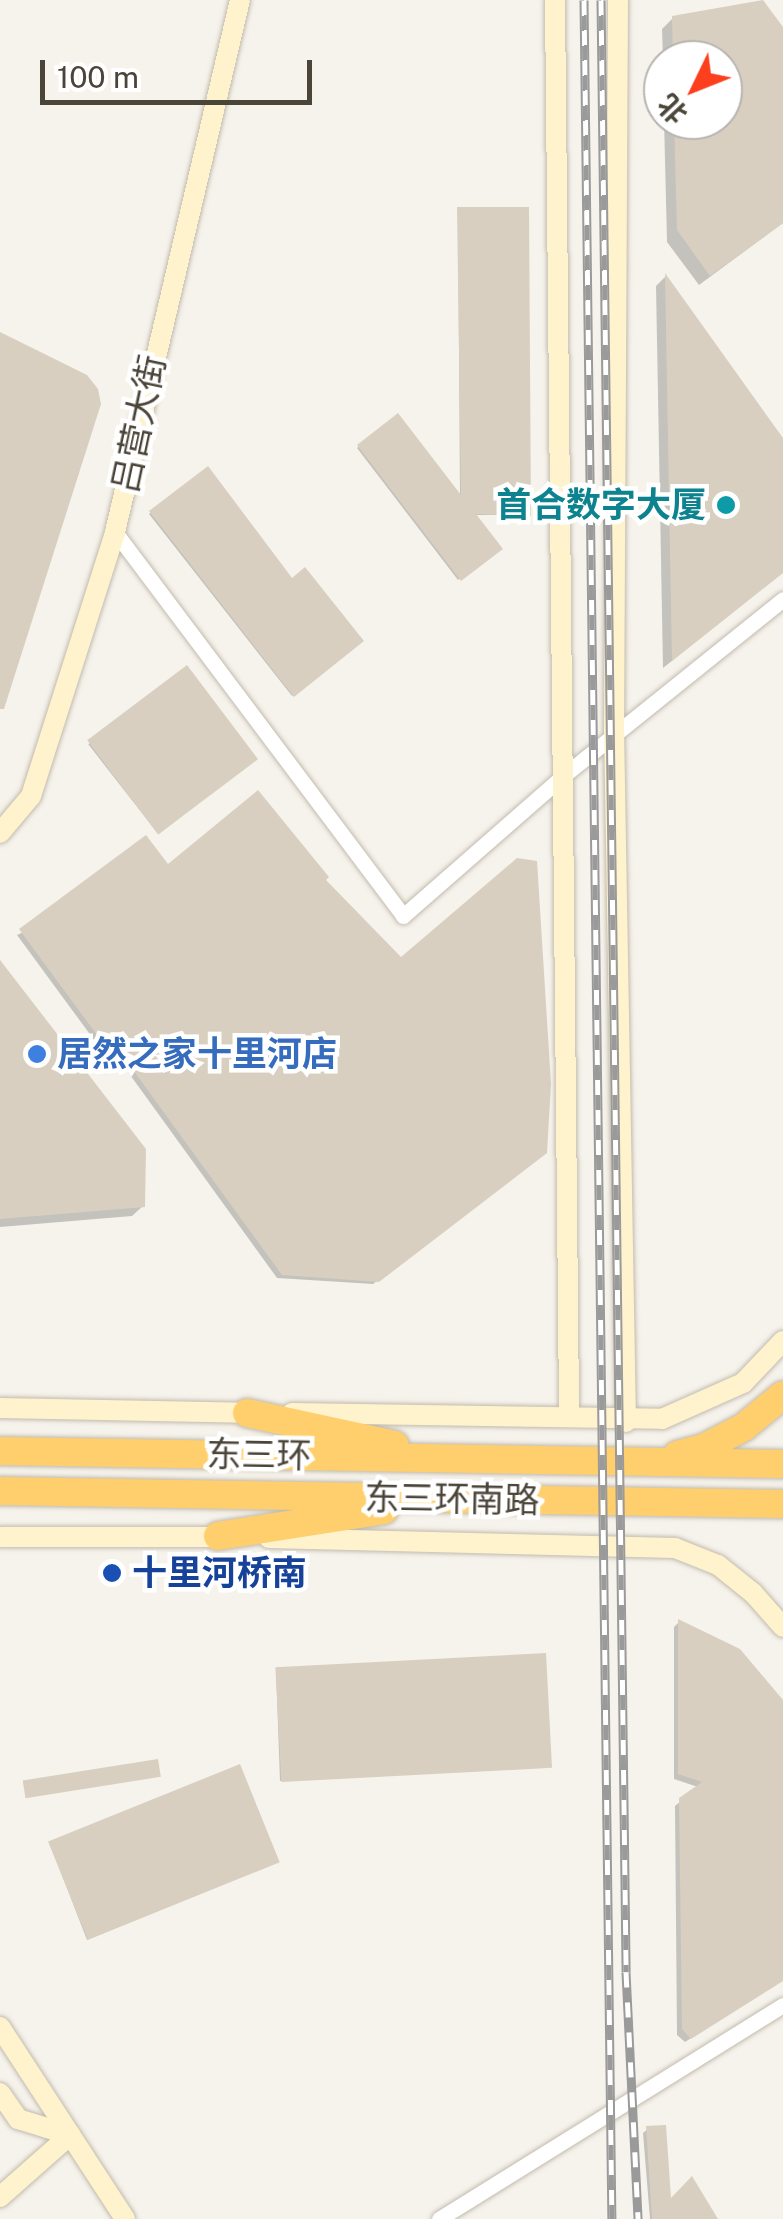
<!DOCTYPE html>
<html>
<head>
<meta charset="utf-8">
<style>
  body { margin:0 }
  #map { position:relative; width:783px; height:2219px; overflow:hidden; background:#f6f3ec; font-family:"Public Sans","Noto Sans SC",sans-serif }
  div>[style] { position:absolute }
  .shadow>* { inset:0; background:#0003; transform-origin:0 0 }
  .building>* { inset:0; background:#d8cfc1; transform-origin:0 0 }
  .roads { filter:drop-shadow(0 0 2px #c2bbae) drop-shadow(0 0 2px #c2bbae) }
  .street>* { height:15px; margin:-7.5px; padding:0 7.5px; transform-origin:7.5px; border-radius:7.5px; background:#fff }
  .secondary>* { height:20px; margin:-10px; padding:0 10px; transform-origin:10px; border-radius:10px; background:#fff3cd }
  .highway>* { height:28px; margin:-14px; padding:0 14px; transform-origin:14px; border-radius:14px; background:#ffcf6e }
  .rail>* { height:9px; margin-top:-4.5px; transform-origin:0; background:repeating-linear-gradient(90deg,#fff 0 15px,#9a9a9a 0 30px); box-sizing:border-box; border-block:2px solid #9a9a9a }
  .dots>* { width:28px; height:28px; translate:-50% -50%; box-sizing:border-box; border:5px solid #fff; border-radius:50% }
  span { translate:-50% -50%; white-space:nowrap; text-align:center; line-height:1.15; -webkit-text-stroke:9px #fff; paint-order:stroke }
  .street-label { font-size:35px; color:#4b4439 }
  .culture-label { font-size:35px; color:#0d838f; font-weight:700 }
  .right { translate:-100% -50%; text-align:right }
  .shop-label { font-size:35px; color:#366cbe; font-weight:700 }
  .left { translate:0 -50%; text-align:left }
  .transit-label { font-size:35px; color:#164399; font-weight:700 }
  .north { position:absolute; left:643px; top:40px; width:100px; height:100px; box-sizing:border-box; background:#fff; border:2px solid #b7b4b0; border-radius:50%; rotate:227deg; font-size:28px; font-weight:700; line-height:40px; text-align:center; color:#4b4439 }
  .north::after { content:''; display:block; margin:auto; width:35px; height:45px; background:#fc3f1d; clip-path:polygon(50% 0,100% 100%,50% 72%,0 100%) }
  .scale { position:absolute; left:40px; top:60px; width:272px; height:45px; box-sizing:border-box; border:5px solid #4b4439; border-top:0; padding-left:12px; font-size:30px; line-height:35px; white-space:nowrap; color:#4b4439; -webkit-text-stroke:8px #fff; paint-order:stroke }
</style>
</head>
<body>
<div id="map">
  <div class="shadow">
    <i style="clip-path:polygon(673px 18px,783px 31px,783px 223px,699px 285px,667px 242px,664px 120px,723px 120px,723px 60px,663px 60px,662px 29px)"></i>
    <i style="clip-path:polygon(458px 210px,529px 515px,474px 515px,499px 548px,458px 580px,357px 448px,398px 416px,460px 498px)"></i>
    <i style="clip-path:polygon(665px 277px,783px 442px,783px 572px,663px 668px,656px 286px)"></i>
    <i style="clip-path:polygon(208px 470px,291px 581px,361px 641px,292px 696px,149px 514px)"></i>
    <i style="left:186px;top:668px;width:114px;height:124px;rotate:52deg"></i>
    <i style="clip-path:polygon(167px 868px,322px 880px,540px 1156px,373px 1284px,277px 1278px,107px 1043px,100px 1048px,17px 935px)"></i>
    <i style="clip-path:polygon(0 964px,143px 1206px,132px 1216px,0 1227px)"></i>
    <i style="clip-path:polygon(679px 1622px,783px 1704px,783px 1980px,685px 2042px,677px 2035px,675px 1806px,698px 1787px,674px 1779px,674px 1627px)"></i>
    <i style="clip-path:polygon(276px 1669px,549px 1767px,280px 1781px)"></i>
    <i style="clip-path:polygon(50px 1844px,276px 1863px,87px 1940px)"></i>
    <i style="clip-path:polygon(648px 2129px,669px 2203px,715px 2219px,650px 2219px,643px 2133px)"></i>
  </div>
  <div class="building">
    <i style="clip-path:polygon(763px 0,783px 27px,783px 223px,710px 276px,677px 230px,674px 120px,723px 120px,723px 60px,673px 60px,672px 16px)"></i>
    <i style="clip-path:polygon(457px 207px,529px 207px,531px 516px,476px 514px,503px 549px,461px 581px,357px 445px,398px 413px,461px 495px)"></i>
    <i style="clip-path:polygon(665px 273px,783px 438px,783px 573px,672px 661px)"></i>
    <i style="clip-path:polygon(0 332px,87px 375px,98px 389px,101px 404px,4px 709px,0 709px)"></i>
    <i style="clip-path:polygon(208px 466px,292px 578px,305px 567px,364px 641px,294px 697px,149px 511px)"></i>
    <i style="left:187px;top:665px;width:118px;height:125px;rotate:53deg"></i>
    <i style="clip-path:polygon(258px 790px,329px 877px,326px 880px,401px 957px,517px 858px,537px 861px,551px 1084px,547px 1153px,379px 1282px,282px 1275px,112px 1041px,105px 1046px,19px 929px,146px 835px,168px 864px)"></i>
    <i style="clip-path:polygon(0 960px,146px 1149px,145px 1207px,0 1219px)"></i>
    <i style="clip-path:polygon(678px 1619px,740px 1649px,783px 1700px,783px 1981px,691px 2039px,682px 2029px,679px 1798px,702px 1782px,678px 1774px)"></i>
    <i style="left:546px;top:1653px;width:115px;height:271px;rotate:87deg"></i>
    <i style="left:158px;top:1759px;width:18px;height:137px;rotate:81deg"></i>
    <i style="left:240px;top:1764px;width:106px;height:207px;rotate:68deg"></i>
    <i style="clip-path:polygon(666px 2125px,671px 2198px,692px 2176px,718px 2219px,652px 2219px,646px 2126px)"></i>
  </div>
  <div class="roads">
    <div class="street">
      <i style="left:115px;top:532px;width:480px;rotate:53.1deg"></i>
      <i style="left:403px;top:916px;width:213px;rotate:-41.2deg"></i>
      <i style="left:563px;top:776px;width:282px;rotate:-38.8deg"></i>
      <i style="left:439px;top:2219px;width:405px;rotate:-31.9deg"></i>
    </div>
    <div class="secondary">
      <i style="left:555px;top:0;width:1417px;rotate:89.43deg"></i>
      <i style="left:618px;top:0;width:728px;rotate:90.31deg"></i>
      <i style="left:614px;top:728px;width:694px;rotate:89.01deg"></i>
      <i style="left:0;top:833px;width:48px;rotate:-50deg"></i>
      <i style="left:31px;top:796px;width:277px;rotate:-72.3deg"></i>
      <i style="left:115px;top:532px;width:546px;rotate:-76.78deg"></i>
      <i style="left:0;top:1408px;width:258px;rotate:1.1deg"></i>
      <i style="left:292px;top:1413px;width:370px;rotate:0.9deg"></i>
      <i style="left:662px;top:1419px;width:89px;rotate:-24deg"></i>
      <i style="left:743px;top:1383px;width:58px;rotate:-46.4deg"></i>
      <i style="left:0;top:1537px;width:230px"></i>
      <i style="left:269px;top:1538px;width:406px;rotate:1.4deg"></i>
      <i style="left:675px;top:1548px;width:46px;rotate:21.6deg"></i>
      <i style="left:718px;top:1565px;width:45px;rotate:38.7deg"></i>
      <i style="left:753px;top:1593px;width:45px;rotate:48.6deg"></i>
      <i style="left:0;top:2027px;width:229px;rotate:56.9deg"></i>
      <i style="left:0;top:2093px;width:32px;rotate:55deg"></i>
      <i style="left:18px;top:2119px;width:54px;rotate:17.1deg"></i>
      <i style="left:0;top:2197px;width:94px;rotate:-41.5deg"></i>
    </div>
    <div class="highway">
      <i style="left:247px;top:1413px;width:151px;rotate:12.2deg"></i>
      <i style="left:0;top:1451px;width:783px;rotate:0.95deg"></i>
      <i style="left:677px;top:1455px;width:28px;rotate:-15deg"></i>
      <i style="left:704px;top:1448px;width:45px;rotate:-27.7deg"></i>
      <i style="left:744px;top:1427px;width:50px;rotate:-39.4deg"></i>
      <i style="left:0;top:1491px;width:783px;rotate:0.95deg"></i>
      <i style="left:218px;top:1536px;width:168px;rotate:-8.9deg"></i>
    </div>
  </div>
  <div class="rail">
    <i style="left:584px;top:0;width:2219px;rotate:89.28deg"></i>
    <i style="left:601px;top:0;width:1972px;rotate:89.27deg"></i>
    <i style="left:626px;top:1972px;width:247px;rotate:87.2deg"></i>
  </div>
  <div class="dots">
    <i style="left:726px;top:505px;background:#0f9aa8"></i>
    <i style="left:37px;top:1054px;background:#3f7fe0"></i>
    <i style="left:112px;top:1573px;background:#1a4fb4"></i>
  </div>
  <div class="street-label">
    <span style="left:139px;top:424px;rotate:-78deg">吕营大街</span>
    <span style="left:259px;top:1455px;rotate:1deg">东三环</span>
    <span style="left:452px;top:1499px;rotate:1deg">东三环南路</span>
  </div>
  <div class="culture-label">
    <span class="right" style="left:706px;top:505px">首合数字大厦</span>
  </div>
  <div class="shop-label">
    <span class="left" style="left:57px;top:1054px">居然之家十里河店</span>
  </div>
  <div class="transit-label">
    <span class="left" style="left:132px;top:1573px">十里河桥南</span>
  </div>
  <div class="north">北</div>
  <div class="scale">100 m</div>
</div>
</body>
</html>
